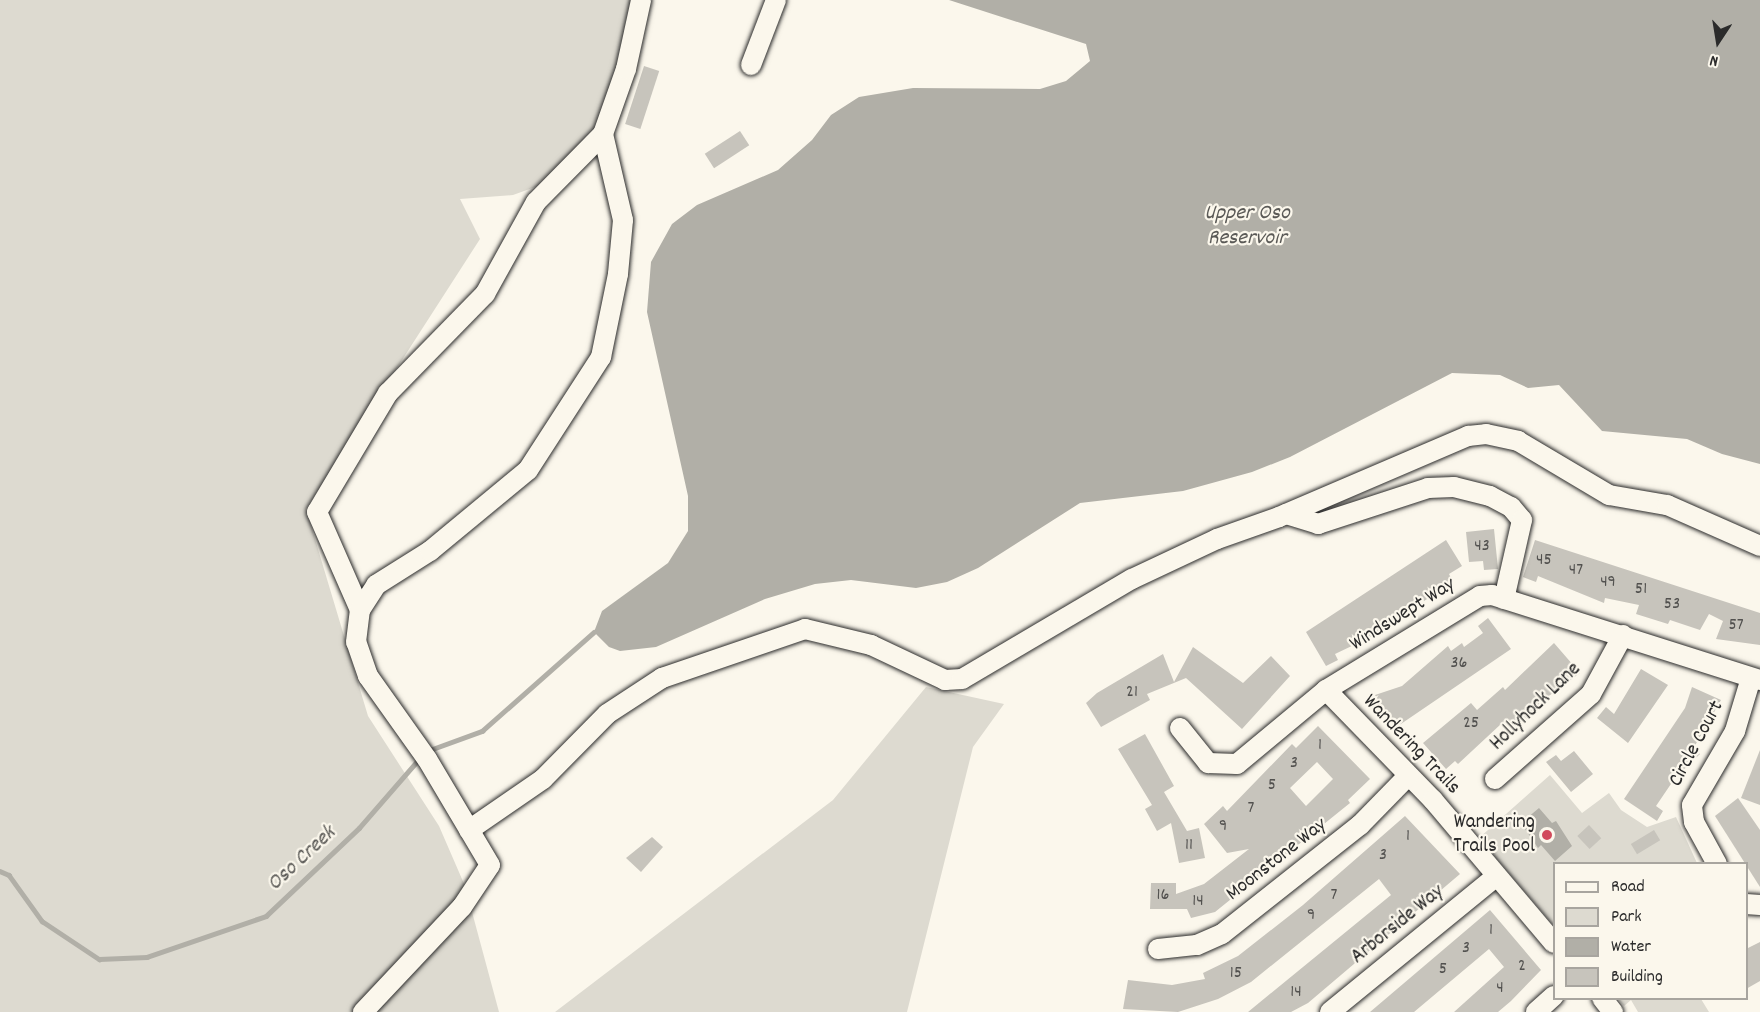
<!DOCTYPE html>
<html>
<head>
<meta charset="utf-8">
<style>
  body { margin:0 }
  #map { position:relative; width:1760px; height:1012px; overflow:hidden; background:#fbf7ec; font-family:Dekko,sans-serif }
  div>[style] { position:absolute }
  .green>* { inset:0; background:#dddad0 }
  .water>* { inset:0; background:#b1afa7 }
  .stream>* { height:4.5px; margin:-2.25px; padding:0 2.25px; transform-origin:2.25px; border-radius:2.25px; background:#b1afa7 }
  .building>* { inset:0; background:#c7c4bc; transform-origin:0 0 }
  .roads { filter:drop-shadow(0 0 2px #2b2b2b) drop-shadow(0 0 2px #2b2b2b) }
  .minor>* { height:20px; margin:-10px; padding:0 10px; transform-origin:10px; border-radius:10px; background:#fbf7ec }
  .dots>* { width:16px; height:16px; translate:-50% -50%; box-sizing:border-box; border:3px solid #fbf7ec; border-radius:50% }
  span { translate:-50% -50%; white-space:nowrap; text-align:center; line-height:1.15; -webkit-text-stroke:4.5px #fbf7ec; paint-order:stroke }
  .number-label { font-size:18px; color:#52514f }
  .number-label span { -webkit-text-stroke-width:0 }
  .street-label { font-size:21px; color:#2b2b2b }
  .poi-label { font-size:21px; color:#2b2b2b }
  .right { translate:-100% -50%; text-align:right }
  .water-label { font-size:22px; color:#5a5956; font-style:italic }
  .legend { position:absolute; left:1553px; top:862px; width:195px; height:138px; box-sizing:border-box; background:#fbf7ec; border:2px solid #a8a59f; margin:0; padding:8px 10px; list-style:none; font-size:18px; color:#2b2b2b }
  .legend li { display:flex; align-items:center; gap:12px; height:30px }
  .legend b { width:30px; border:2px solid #a8a59f }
  .north { position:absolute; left:1688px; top:12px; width:60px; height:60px; -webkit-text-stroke:4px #fbf7ec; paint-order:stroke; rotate:192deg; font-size:16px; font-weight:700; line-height:24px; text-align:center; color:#2b2b2b }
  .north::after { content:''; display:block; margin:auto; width:21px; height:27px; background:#2b2b2b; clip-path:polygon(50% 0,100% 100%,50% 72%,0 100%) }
</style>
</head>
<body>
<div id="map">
  <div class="green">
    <i style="clip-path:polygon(0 0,631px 0,620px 60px,599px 128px,538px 186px,513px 195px,460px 199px,480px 239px,306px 509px,368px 716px,439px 826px,465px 886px,499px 1012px,0 1012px)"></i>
    <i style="clip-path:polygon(926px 687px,1004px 704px,973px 747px,907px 1012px,555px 1012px,833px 800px)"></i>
    <i style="clip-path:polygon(1550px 775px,1582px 813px,1609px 793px,1621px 810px,1647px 827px,1676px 817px,1697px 863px,1554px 864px,1554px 926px,1479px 838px)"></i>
    <i style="clip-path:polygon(1618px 999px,1701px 999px,1709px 1012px,1638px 1012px,1631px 1000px,1624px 1006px)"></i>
  </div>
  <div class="water">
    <i style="clip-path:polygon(949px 0,1760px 0,1760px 464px,1722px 454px,1687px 439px,1602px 431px,1559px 385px,1528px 388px,1500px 375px,1452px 373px,1290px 457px,1252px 472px,1183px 491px,1080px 503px,978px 568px,947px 582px,916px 588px,851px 580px,815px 584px,765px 599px,656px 647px,620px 651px,609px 647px,594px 632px,602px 611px,668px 563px,688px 531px,688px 496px,647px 312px,651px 262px,672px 224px,697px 205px,778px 170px,812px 140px,831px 115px,859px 97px,913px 88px,1040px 89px,1066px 81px,1090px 61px,1086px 44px)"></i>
    <i style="clip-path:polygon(1539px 808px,1552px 823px,1556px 821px,1572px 846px,1555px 861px,1541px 845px,1538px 848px,1521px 823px)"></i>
  </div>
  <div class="stream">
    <i style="left:427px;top:751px;width:59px;rotate:-20deg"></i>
    <i style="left:482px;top:731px;width:149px;rotate:-41.5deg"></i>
    <i style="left:0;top:871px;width:10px;rotate:24deg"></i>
    <i style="left:9px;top:875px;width:57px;rotate:54.3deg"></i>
    <i style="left:42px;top:921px;width:69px;rotate:33.7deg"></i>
    <i style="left:99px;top:959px;width:48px;rotate:-2.4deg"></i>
    <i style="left:147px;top:957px;width:126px;rotate:-19deg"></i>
    <i style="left:266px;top:916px;width:128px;rotate:-43.4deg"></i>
    <i style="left:359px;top:828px;width:91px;rotate:-49deg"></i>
  </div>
  <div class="building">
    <i style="left:644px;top:66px;width:16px;height:61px;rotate:18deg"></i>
    <i style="left:740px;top:131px;width:17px;height:42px;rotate:57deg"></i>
    <i style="clip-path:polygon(1494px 529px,1498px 569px,1484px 570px,1483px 561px,1469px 562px,1466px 532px)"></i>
    <i style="clip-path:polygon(1446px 540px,1462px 566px,1449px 574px,1453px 582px,1424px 601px,1422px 597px,1379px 633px,1335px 654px,1338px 660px,1326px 666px,1306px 632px)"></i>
    <i style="clip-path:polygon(1535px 540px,1760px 613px,1760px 645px,1716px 639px,1723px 621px,1709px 614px,1700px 630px,1670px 620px,1668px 624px,1636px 614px,1639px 605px,1605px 598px,1604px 603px,1538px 576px,1536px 582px,1523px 577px)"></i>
    <i style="clip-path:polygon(1488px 618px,1511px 649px,1395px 728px,1375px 695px,1402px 686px,1448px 646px,1451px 651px,1462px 643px,1464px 647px,1483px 633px,1478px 626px)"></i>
    <i style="clip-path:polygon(1554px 643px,1580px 673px,1542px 701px,1544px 704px,1519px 727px,1513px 720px,1505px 727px,1501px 724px,1458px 764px,1455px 761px,1446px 769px,1423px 743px,1471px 703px,1477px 710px,1503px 687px,1505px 690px)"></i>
    <i style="clip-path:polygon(1193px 647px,1243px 683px,1271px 656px,1290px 676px,1242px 729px,1186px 678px,1147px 694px,1150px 700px,1101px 727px,1086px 703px,1097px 693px,1163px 654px,1174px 682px)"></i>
    <i style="clip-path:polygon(1641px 669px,1668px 685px,1628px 743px,1597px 718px,1606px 707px,1614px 714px)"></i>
    <i style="clip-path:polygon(1692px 687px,1721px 700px,1693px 749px,1700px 754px,1675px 778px,1656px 806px,1663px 811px,1657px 821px,1624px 799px,1685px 708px)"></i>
    <i style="clip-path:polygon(evenodd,1318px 726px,1370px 779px,1348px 800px,1350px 803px,1215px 912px,1191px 918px,1187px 909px,1150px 909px,1151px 883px,1176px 883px,1176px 894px,1204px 884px,1249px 849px,1227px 853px,1204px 824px,1223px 806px,1227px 811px,1292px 744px,1296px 748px,1318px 726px,1317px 762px,1333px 779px,1306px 806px,1290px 788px,1317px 762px)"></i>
    <i style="clip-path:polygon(1145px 734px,1174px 786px,1164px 792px,1187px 831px,1199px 828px,1205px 858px,1179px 863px,1171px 823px,1157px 831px,1145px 809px,1152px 805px,1118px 749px)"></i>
    <i style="clip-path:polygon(1760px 750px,1760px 805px,1741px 798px)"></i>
    <i style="clip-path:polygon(1574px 751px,1593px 774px,1571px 792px,1546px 762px,1556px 755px,1561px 761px)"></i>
    <i style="clip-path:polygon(1738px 798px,1760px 830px,1760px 887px,1715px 816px)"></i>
    <i style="clip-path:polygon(1405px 816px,1460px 874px,1308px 1003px,1291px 1012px,1248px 1012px,1391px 895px,1379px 879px,1251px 982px,1218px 999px,1178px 1012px,1123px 1009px,1128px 980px,1172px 985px,1205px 979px,1203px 973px,1238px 956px,1303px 905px)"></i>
    <i style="left:1589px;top:825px;width:18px;height:16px;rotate:47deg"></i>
    <i style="left:1654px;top:830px;width:12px;height:27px;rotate:59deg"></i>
    <i style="clip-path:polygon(652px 837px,663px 847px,641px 872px,626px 858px)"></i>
    <i style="clip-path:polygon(1490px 910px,1541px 970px,1511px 1001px,1498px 1012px,1454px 1012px,1504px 967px,1489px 949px,1414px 1012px,1370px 1012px)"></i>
    <i style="clip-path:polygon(1760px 942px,1760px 981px,1746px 989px,1746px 949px)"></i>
  </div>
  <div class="roads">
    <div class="minor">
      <i style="left:751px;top:65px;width:70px;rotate:-69deg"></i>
      <i style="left:1286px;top:514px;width:34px;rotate:17deg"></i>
      <i style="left:1318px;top:524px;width:116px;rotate:-18.1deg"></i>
      <i style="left:1428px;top:488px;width:26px;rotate:-2deg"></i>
      <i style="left:1454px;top:487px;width:37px;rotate:14deg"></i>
      <i style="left:1490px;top:496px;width:24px;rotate:28deg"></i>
      <i style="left:1511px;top:507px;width:17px;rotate:50deg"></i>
      <i style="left:1522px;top:520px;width:81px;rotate:102.8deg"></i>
      <i style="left:360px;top:610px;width:107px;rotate:-113.7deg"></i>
      <i style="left:317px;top:512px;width:139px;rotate:-59.2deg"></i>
      <i style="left:388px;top:393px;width:139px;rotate:-45.6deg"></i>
      <i style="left:485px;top:294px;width:105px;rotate:-61deg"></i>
      <i style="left:536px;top:202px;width:95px;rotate:-45.4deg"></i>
      <i style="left:1326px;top:690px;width:153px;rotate:45.8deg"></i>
      <i style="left:1433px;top:800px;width:187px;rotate:49.8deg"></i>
      <i style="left:1180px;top:728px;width:45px;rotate:51.3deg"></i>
      <i style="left:1208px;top:763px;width:29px;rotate:2deg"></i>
      <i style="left:1237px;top:764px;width:116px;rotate:-39.7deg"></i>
      <i style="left:1326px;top:690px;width:180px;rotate:-31.4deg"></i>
      <i style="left:1480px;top:596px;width:12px;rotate:-5deg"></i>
      <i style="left:1492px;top:595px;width:281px;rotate:17.6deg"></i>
      <i style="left:1495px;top:779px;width:128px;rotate:-41.5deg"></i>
      <i style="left:1591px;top:694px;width:67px;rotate:-61.5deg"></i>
      <i style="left:469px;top:830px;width:90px;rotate:-34.6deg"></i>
      <i style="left:543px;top:779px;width:91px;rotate:-45.4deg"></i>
      <i style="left:607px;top:714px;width:66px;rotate:-33.2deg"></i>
      <i style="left:662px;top:678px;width:151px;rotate:-18.9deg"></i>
      <i style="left:805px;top:629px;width:68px;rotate:13.6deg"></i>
      <i style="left:871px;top:645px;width:82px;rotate:25.3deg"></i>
      <i style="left:945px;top:680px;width:17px;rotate:-3deg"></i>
      <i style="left:962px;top:679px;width:197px;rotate:-30.5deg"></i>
      <i style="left:1132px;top:579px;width:94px;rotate:-25.2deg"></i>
      <i style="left:1217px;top:539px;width:66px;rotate:-19.5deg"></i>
      <i style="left:1279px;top:517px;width:206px;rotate:-23.2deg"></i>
      <i style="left:1468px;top:436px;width:18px;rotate:-6deg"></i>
      <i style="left:1486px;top:434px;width:33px;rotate:12deg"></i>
      <i style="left:1518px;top:441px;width:106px;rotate:30.7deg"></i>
      <i style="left:1609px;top:495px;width:59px;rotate:9.8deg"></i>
      <i style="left:1667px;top:505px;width:102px;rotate:23.8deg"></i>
      <i style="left:1717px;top:864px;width:48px;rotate:-118.7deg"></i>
      <i style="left:1694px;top:822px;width:17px;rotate:-97deg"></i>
      <i style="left:1692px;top:805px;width:86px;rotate:-59.8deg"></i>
      <i style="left:1735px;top:731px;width:55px;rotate:-73.2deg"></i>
      <i style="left:1746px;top:904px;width:14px;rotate:4deg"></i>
      <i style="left:1158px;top:949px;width:39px;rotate:-6deg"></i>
      <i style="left:1197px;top:945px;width:27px;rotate:-24deg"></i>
      <i style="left:1222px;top:934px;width:176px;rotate:-38.3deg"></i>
      <i style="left:1360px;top:825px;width:69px;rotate:-45.6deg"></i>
      <i style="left:1602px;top:998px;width:18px;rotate:52deg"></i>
      <i style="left:363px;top:1012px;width:144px;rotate:-46.7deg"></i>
      <i style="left:462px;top:907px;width:50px;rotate:-56.3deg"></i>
      <i style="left:490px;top:865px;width:123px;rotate:-120.7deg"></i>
      <i style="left:427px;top:759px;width:102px;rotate:-125.4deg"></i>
      <i style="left:368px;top:676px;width:36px;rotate:-109deg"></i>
      <i style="left:356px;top:642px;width:32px;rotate:-83deg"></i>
      <i style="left:360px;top:610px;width:30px;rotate:-57deg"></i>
      <i style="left:376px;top:585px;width:64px;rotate:-32.2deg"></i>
      <i style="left:430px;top:551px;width:127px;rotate:-39.6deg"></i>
      <i style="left:528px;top:470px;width:135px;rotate:-57.1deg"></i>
      <i style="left:601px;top:357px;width:85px;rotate:-78.4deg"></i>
      <i style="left:618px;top:274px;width:54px;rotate:-84.7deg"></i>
      <i style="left:623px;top:220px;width:88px;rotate:-103.1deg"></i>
      <i style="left:603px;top:134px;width:69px;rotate:-70.5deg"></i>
      <i style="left:626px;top:69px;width:71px;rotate:-77.7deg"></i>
      <i style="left:1330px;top:1012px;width:215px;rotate:-39.2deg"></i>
      <i style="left:1536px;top:1012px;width:24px;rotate:-42deg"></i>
    </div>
  </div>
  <div class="dots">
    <i style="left:1547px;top:835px;background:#d1495b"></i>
  </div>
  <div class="number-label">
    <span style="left:1482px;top:547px">43</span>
    <span style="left:1544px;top:561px">45</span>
    <span style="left:1576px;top:571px">47</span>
    <span style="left:1608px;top:583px">49</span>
    <span style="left:1641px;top:590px">51</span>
    <span style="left:1672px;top:605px">53</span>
    <span style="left:1736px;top:626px">57</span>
    <span style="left:1459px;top:664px">36</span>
    <span style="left:1132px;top:693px">21</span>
    <span style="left:1471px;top:724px">25</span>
    <span style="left:1320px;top:746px">1</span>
    <span style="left:1294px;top:764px">3</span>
    <span style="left:1272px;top:786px">5</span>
    <span style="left:1251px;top:809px">7</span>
    <span style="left:1223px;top:827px">9</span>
    <span style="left:1408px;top:837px">1</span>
    <span style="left:1189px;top:846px">11</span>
    <span style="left:1383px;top:856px">3</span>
    <span style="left:1163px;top:896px">16</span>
    <span style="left:1334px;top:896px">7</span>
    <span style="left:1198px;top:902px">14</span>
    <span style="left:1311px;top:916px">9</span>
    <span style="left:1491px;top:931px">1</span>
    <span style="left:1466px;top:949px">3</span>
    <span style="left:1522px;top:967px">2</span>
    <span style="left:1443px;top:970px">5</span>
    <span style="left:1236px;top:974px">15</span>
    <span style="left:1500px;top:989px">4</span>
    <span style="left:1296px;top:993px">14</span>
  </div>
  <div class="street-label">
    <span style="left:1403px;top:615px;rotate:-32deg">Windswept Way</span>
    <span style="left:1536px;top:707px;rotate:-44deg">Hollyhock Lane</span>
    <span style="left:1697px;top:744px;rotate:-62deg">Circle Court</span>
    <span style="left:1411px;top:745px;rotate:46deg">Wandering Trails</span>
    <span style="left:1277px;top:860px;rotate:-38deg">Moonstone Way</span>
    <span style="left:1398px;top:925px;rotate:-39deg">Arborside Way</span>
  </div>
  <div class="poi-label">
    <span class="right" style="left:1535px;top:835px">Wandering<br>Trails Pool</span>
  </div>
  <div class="water-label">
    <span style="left:1247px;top:226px">Upper Oso<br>Reservoir</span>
    <span style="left:302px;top:859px;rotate:-43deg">Oso Creek</span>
  </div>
  <ul class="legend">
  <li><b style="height:8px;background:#fbf7ec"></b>Road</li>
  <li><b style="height:16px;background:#dddad0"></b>Park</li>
  <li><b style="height:16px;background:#b1afa7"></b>Water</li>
  <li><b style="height:16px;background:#c7c4bc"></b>Building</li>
  </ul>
  <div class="north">N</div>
</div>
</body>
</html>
